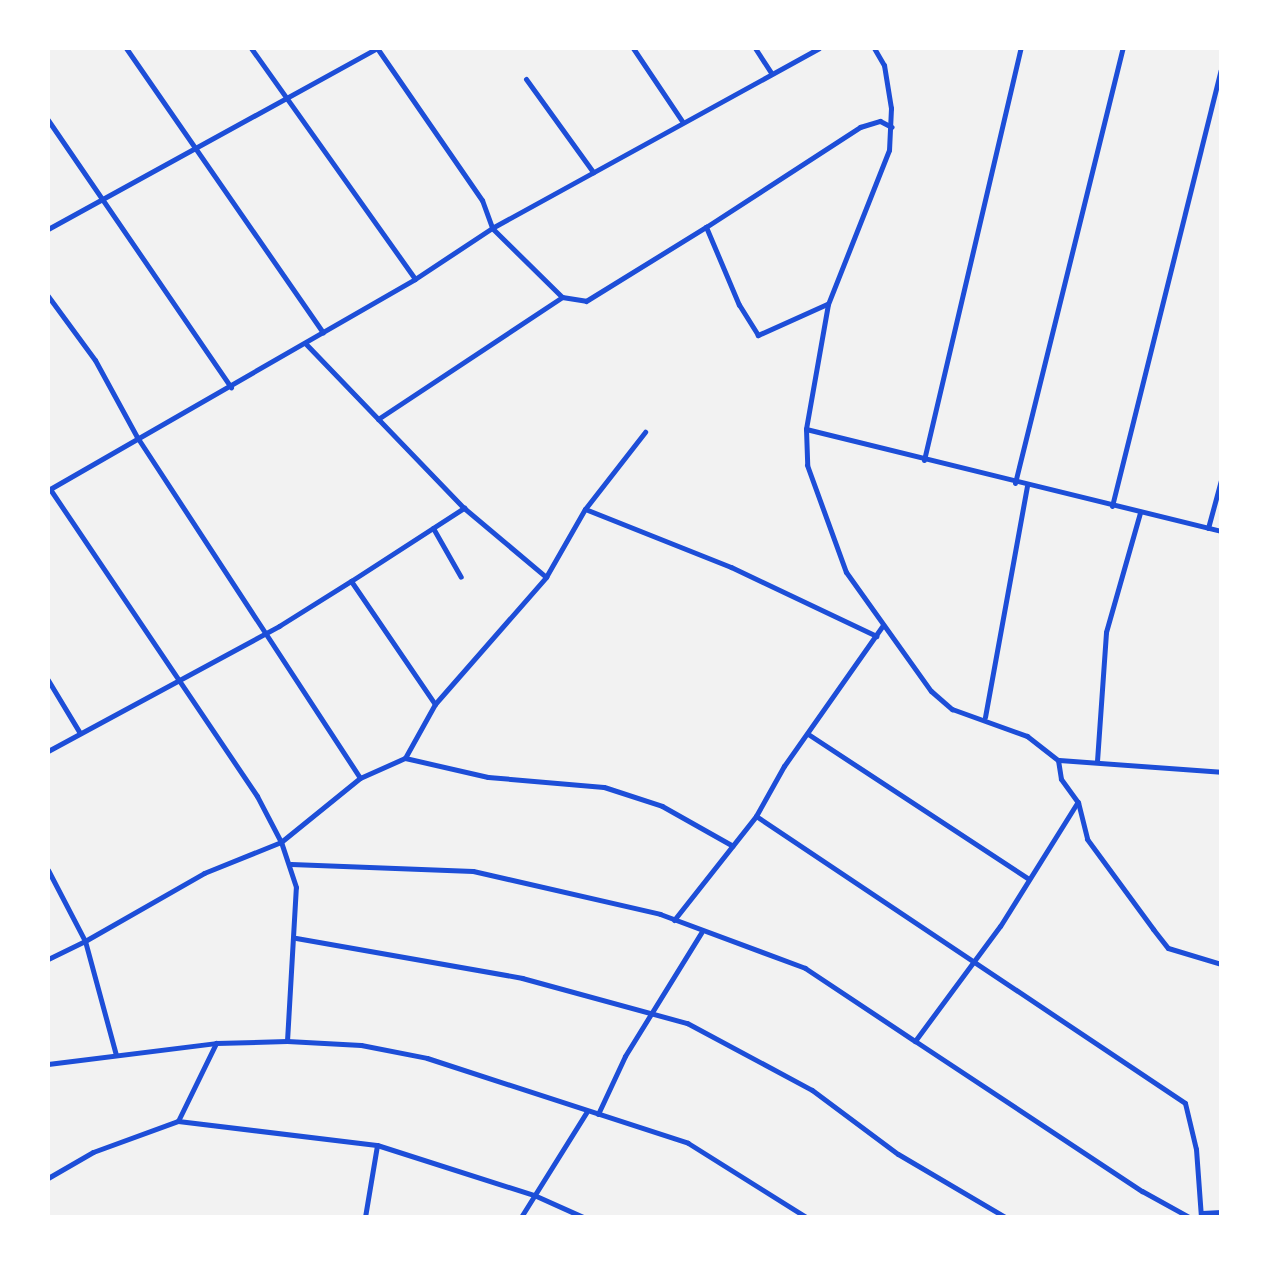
<!DOCTYPE html>
<html>
<head>
<meta charset="utf-8">
<style>
  body { margin:0 }
  #map { position:relative; width:1269px; height:1265px; overflow:hidden; background:#f2f2f2; font-family:Cabin,sans-serif }
  div>[style] { position:absolute }
  .minor>* { height:5px; margin:-2.5px; padding:0 2.5px; transform-origin:2.5px; border-radius:2.5px; background:#1d4ed8 }
  span { translate:-50% -50%; white-space:nowrap; text-align:center; line-height:1.15; -webkit-text-stroke:8px #fff; paint-order:stroke }
  .frame { position:absolute; inset:0; border:50px solid #fff; pointer-events:none }
</style>
</head>
<body>
<div id="map">
  <div class="minor">
    <i style="left:126px;top:48px;width:346px;rotate:55.3deg"></i>
    <i style="left:251px;top:48px;width:283px;rotate:54.6deg"></i>
    <i style="left:377px;top:48px;width:185px;rotate:55.4deg"></i>
    <i style="left:482px;top:200px;width:30px;rotate:70deg"></i>
    <i style="left:492px;top:228px;width:98px;rotate:44.6deg"></i>
    <i style="left:562px;top:297px;width:24px;rotate:9deg"></i>
    <i style="left:586px;top:301px;width:141px;rotate:-31.7deg"></i>
    <i style="left:633px;top:48px;width:88px;rotate:56.1deg"></i>
    <i style="left:755px;top:48px;width:30px;rotate:57deg"></i>
    <i style="left:874px;top:48px;width:20px;rotate:60deg"></i>
    <i style="left:884px;top:65px;width:44px;rotate:80.8deg"></i>
    <i style="left:891px;top:108px;width:42px;rotate:92.7deg"></i>
    <i style="left:889px;top:150px;width:166px;rotate:111.6deg"></i>
    <i style="left:828px;top:304px;width:127px;rotate:100deg"></i>
    <i style="left:806px;top:429px;width:427px;rotate:13.8deg"></i>
    <i style="left:526px;top:79px;width:115px;rotate:54.2deg"></i>
    <i style="left:48px;top:120px;width:324px;rotate:55.6deg"></i>
    <i style="left:48px;top:229px;width:376px;rotate:-28.8deg"></i>
    <i style="left:48px;top:296px;width:79px;rotate:53.7deg"></i>
    <i style="left:95px;top:360px;width:88px;rotate:61.4deg"></i>
    <i style="left:137px;top:437px;width:407px;rotate:56.8deg"></i>
    <i style="left:827px;top:304px;width:76px;rotate:155.8deg"></i>
    <i style="left:758px;top:335px;width:36px;rotate:-122deg"></i>
    <i style="left:739px;top:305px;width:85px;rotate:-112.9deg"></i>
    <i style="left:706px;top:227px;width:184px;rotate:-33deg"></i>
    <i style="left:860px;top:127px;width:21px;rotate:-17deg"></i>
    <i style="left:880px;top:121px;width:13px;rotate:27deg"></i>
    <i style="left:305px;top:343px;width:229px;rotate:46.1deg"></i>
    <i style="left:464px;top:508px;width:107px;rotate:40.1deg"></i>
    <i style="left:378px;top:419px;width:221px;rotate:-33.5deg"></i>
    <i style="left:806px;top:429px;width:36px;rotate:88deg"></i>
    <i style="left:807px;top:465px;width:114px;rotate:70deg"></i>
    <i style="left:846px;top:572px;width:146px;rotate:54.5deg"></i>
    <i style="left:931px;top:691px;width:28px;rotate:41deg"></i>
    <i style="left:952px;top:709px;width:80px;rotate:19.8deg"></i>
    <i style="left:1027px;top:736px;width:39px;rotate:38deg"></i>
    <i style="left:1058px;top:760px;width:19px;rotate:81deg"></i>
    <i style="left:1061px;top:779px;width:29px;rotate:54deg"></i>
    <i style="left:1078px;top:802px;width:38px;rotate:76deg"></i>
    <i style="left:1087px;top:839px;width:112px;rotate:53.7deg"></i>
    <i style="left:1153px;top:929px;width:24px;rotate:52deg"></i>
    <i style="left:1168px;top:948px;width:55px;rotate:16.8deg"></i>
    <i style="left:924px;top:460px;width:423px;rotate:-76.8deg"></i>
    <i style="left:1015px;top:483px;width:448px;rotate:-76.1deg"></i>
    <i style="left:1112px;top:506px;width:449px;rotate:-76deg"></i>
    <i style="left:585px;top:509px;width:98px;rotate:-52.1deg"></i>
    <i style="left:433px;top:528px;width:56px;rotate:60.3deg"></i>
    <i style="left:1208px;top:528px;width:50px;rotate:-74.8deg"></i>
    <i style="left:351px;top:581px;width:135px;rotate:-32.9deg"></i>
    <i style="left:48px;top:680px;width:62px;rotate:58.9deg"></i>
    <i style="left:985px;top:717px;width:235px;rotate:-79.7deg"></i>
    <i style="left:808px;top:734px;width:264px;rotate:33.3deg"></i>
    <i style="left:48px;top:751px;width:263px;rotate:-28.4deg"></i>
    <i style="left:279px;top:626px;width:85px;rotate:-32deg"></i>
    <i style="left:351px;top:581px;width:149px;rotate:55.7deg"></i>
    <i style="left:405px;top:758px;width:85px;rotate:12.9deg"></i>
    <i style="left:488px;top:777px;width:116px;rotate:4.9deg"></i>
    <i style="left:604px;top:787px;width:61px;rotate:18.1deg"></i>
    <i style="left:662px;top:806px;width:81px;rotate:29.4deg"></i>
    <i style="left:1059px;top:760px;width:162px;rotate:4.2deg"></i>
    <i style="left:1097px;top:761px;width:129px;rotate:-86deg"></i>
    <i style="left:1106px;top:632px;width:124px;rotate:-74.1deg"></i>
    <i style="left:1077px;top:803px;width:145px;rotate:122deg"></i>
    <i style="left:1000px;top:926px;width:143px;rotate:126.5deg"></i>
    <i style="left:915px;top:1041px;width:272px;rotate:33.5deg"></i>
    <i style="left:1142px;top:1191px;width:54px;rotate:29deg"></i>
    <i style="left:756px;top:816px;width:516px;rotate:33.78deg"></i>
    <i style="left:1185px;top:1103px;width:47px;rotate:76.6deg"></i>
    <i style="left:1196px;top:1149px;width:68px;rotate:85.8deg"></i>
    <i style="left:291px;top:864px;width:182px;rotate:2.2deg"></i>
    <i style="left:473px;top:871px;width:192px;rotate:12.9deg"></i>
    <i style="left:660px;top:914px;width:155px;rotate:20.4deg"></i>
    <i style="left:805px;top:968px;width:132px;rotate:33.6deg"></i>
    <i style="left:48px;top:870px;width:80px;rotate:62.5deg"></i>
    <i style="left:85px;top:941px;width:41px;rotate:154.1deg"></i>
    <i style="left:674px;top:920px;width:132px;rotate:-51.7deg"></i>
    <i style="left:756px;top:816px;width:57px;rotate:-60.8deg"></i>
    <i style="left:784px;top:766px;width:172px;rotate:-54.9deg"></i>
    <i style="left:296px;top:938px;width:230px;rotate:10deg"></i>
    <i style="left:522px;top:978px;width:171px;rotate:15.3deg"></i>
    <i style="left:687px;top:1023px;width:142px;rotate:28.2deg"></i>
    <i style="left:812px;top:1090px;width:107px;rotate:36.7deg"></i>
    <i style="left:898px;top:1154px;width:124px;rotate:30.5deg"></i>
    <i style="left:287px;top:1041px;width:154px;rotate:-86.7deg"></i>
    <i style="left:296px;top:887px;width:47px;rotate:-108.4deg"></i>
    <i style="left:281px;top:842px;width:52px;rotate:-117.6deg"></i>
    <i style="left:257px;top:796px;width:370px;rotate:-124deg"></i>
    <i style="left:50px;top:489px;width:421px;rotate:-29.9deg"></i>
    <i style="left:415px;top:279px;width:92px;rotate:-33.5deg"></i>
    <i style="left:492px;top:228px;width:373px;rotate:-28.8deg"></i>
    <i style="left:116px;top:1055px;width:118px;rotate:-105.2deg"></i>
    <i style="left:85px;top:941px;width:137px;rotate:-29.7deg"></i>
    <i style="left:204px;top:873px;width:83px;rotate:-21.9deg"></i>
    <i style="left:281px;top:842px;width:102px;rotate:-39deg"></i>
    <i style="left:360px;top:778px;width:49px;rotate:-24deg"></i>
    <i style="left:405px;top:758px;width:62px;rotate:-60.9deg"></i>
    <i style="left:435px;top:704px;width:169px;rotate:-48.8deg"></i>
    <i style="left:546px;top:577px;width:78px;rotate:-60.2deg"></i>
    <i style="left:585px;top:509px;width:157px;rotate:21.7deg"></i>
    <i style="left:731px;top:567px;width:161px;rotate:25.4deg"></i>
    <i style="left:48px;top:1064px;width:169px;rotate:-7.1deg"></i>
    <i style="left:216px;top:1043px;width:71px;rotate:-1.6deg"></i>
    <i style="left:287px;top:1041px;width:74px;rotate:3.1deg"></i>
    <i style="left:361px;top:1045px;width:67px;rotate:11.1deg"></i>
    <i style="left:427px;top:1058px;width:274px;rotate:18deg"></i>
    <i style="left:688px;top:1143px;width:139px;rotate:32.1deg"></i>
    <i style="left:598px;top:1114px;width:64px;rotate:-65deg"></i>
    <i style="left:625px;top:1056px;width:145px;rotate:-58.3deg"></i>
    <i style="left:178px;top:1121px;width:87px;rotate:-64deg"></i>
    <i style="left:48px;top:1178px;width:52px;rotate:-30deg"></i>
    <i style="left:93px;top:1152px;width:90px;rotate:-20deg"></i>
    <i style="left:178px;top:1121px;width:200px;rotate:6.9deg"></i>
    <i style="left:377px;top:1145px;width:165px;rotate:17.7deg"></i>
    <i style="left:534px;top:1195px;width:54px;rotate:24.2deg"></i>
    <i style="left:1202px;top:1213px;width:19px;rotate:-3deg"></i>
    <i style="left:365px;top:1217px;width:73px;rotate:-80.5deg"></i>
    <i style="left:521px;top:1217px;width:123px;rotate:-58deg"></i>
  </div>
  <div class="frame"></div>
</div>
</body>
</html>
